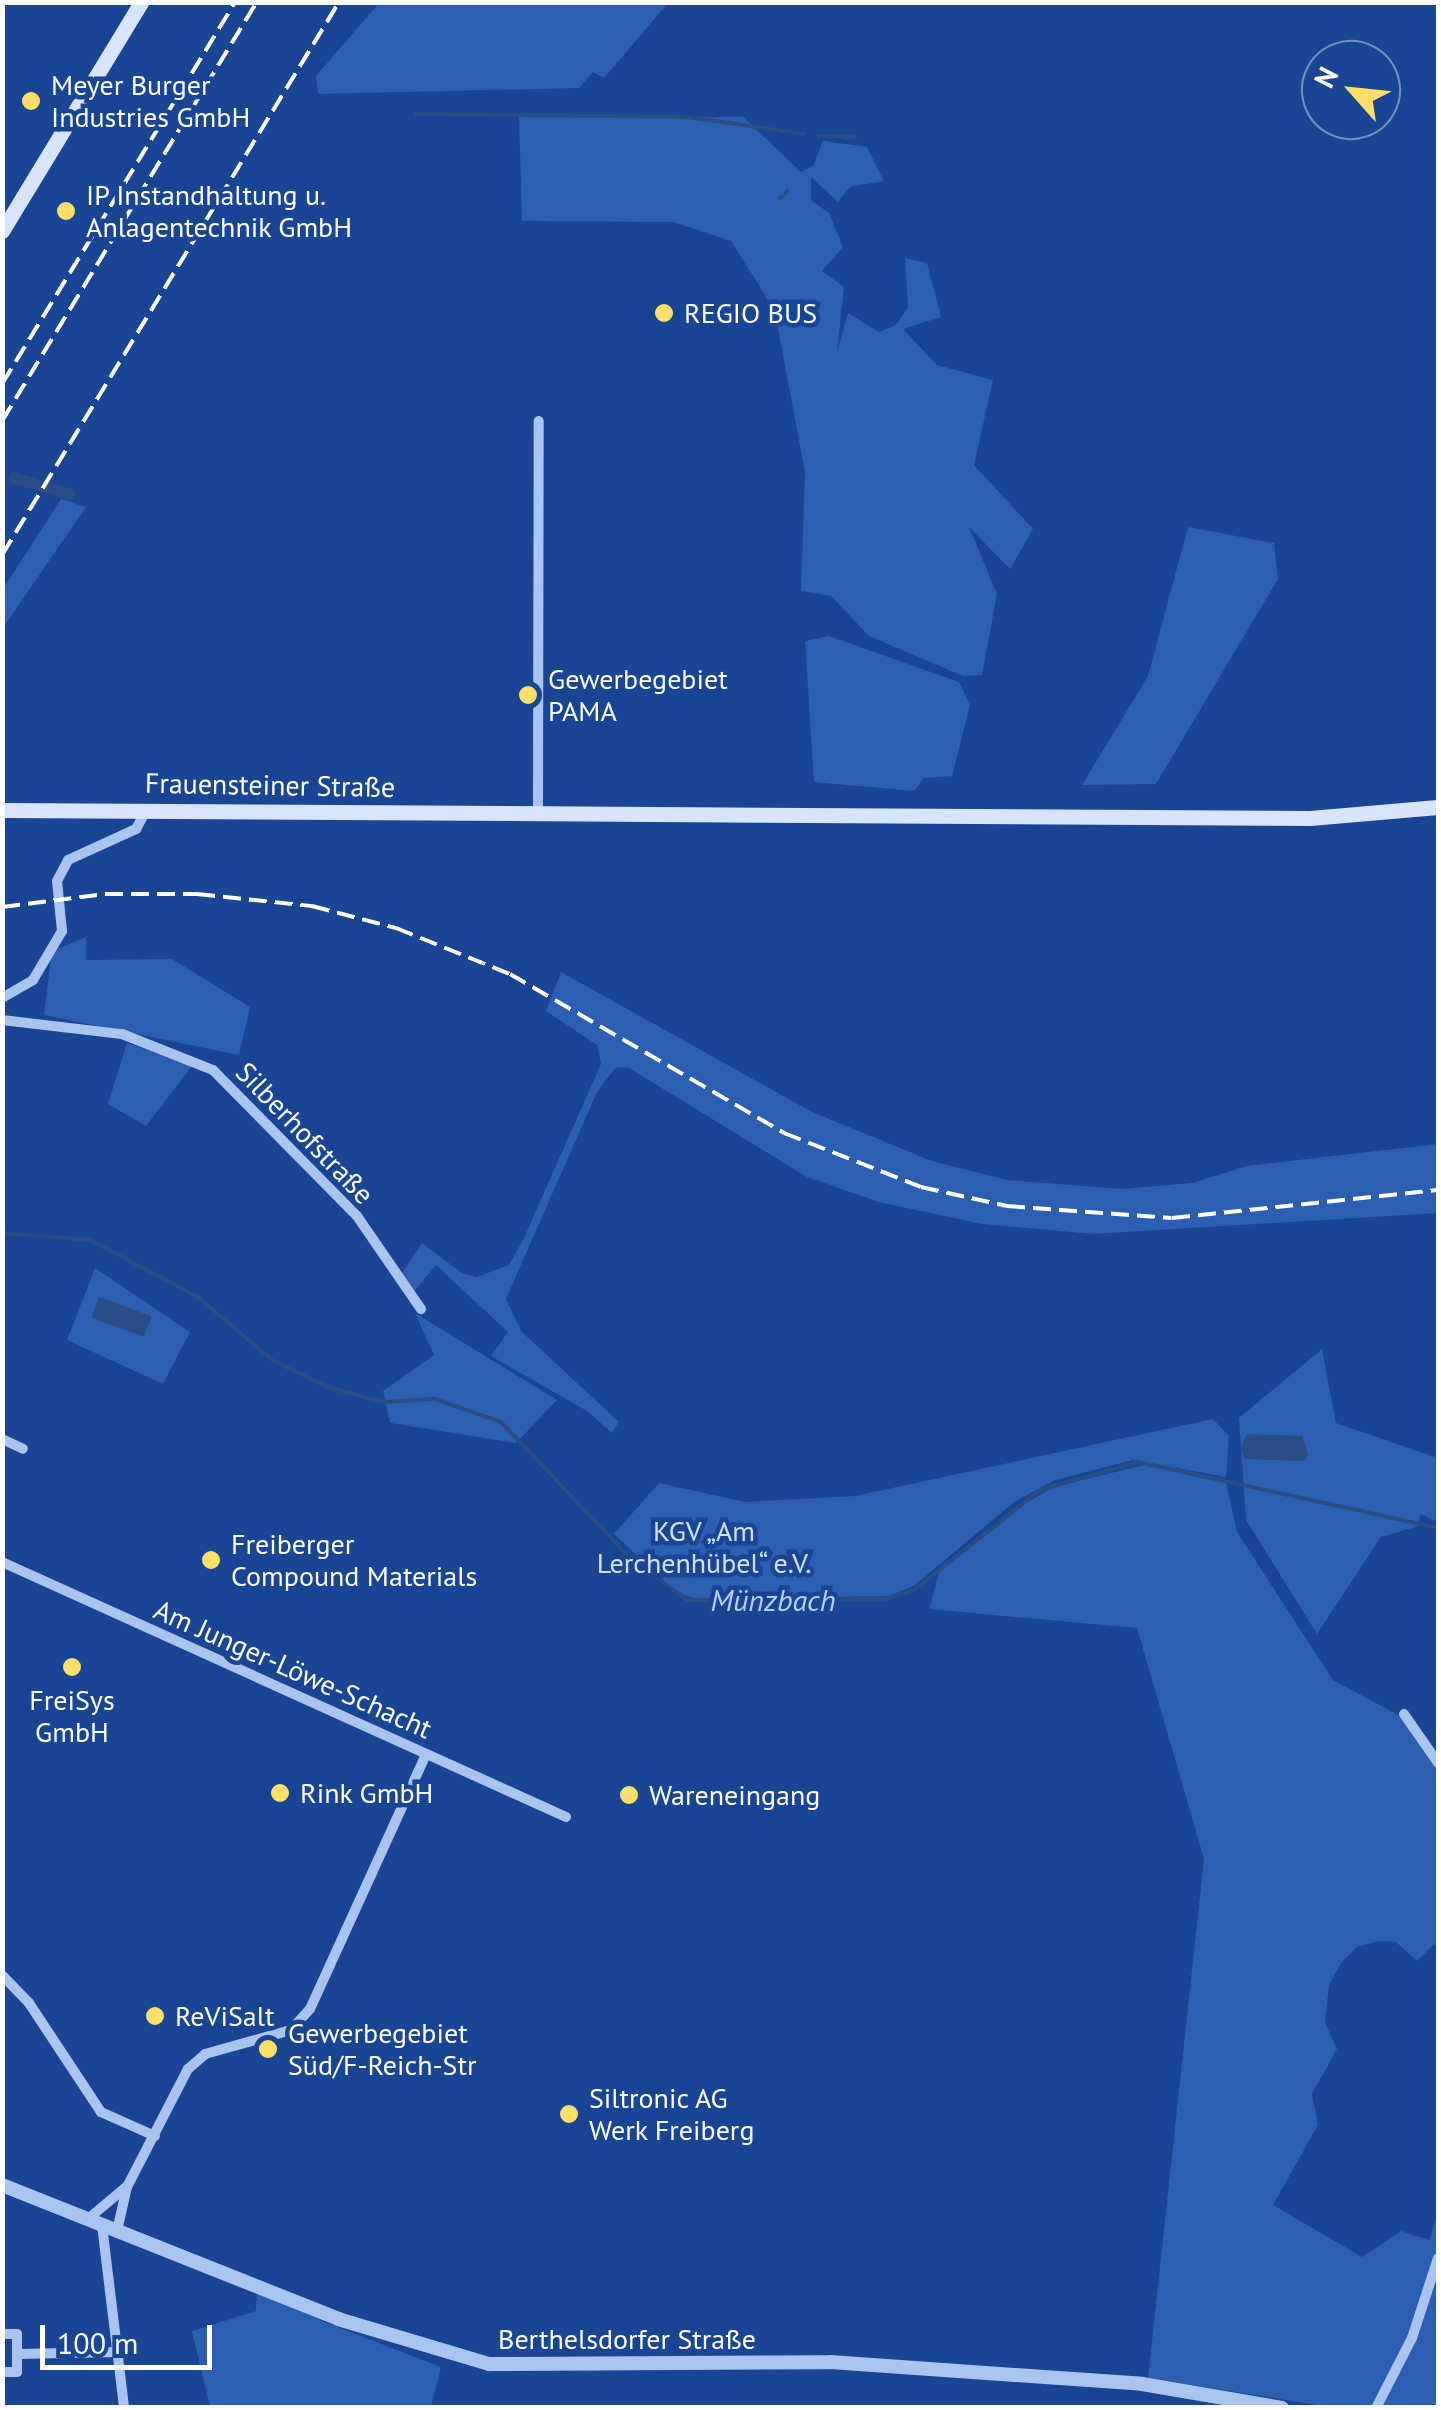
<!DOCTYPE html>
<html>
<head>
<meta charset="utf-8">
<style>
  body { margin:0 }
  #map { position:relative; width:1441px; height:2410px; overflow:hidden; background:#194594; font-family:"PT Sans",sans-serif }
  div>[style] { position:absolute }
  .green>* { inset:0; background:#2c5eb2 }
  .water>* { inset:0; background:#2b4c86; transform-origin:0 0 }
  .stream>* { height:4px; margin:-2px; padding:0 2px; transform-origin:2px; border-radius:2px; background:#2b4c86 }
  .canal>* { height:12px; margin:-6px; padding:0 6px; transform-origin:6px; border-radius:6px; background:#2b4c86 }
  .minor>* { height:10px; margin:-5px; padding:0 5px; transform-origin:5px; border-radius:5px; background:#aac4f0 }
  .tertiary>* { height:14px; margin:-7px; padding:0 7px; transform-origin:7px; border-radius:7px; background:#aac4f0 }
  .secondary>* { height:15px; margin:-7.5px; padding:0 7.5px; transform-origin:7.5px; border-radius:7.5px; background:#d8e4fb }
  .rail>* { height:4px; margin-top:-2px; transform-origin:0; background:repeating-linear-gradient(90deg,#fff 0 18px,transparent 0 26px) }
  .dots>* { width:28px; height:28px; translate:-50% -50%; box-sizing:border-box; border:5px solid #194594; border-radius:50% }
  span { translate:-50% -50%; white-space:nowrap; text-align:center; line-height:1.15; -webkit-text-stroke:9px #194594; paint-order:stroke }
  .poi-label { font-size:28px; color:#fff }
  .left { translate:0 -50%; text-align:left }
  .street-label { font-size:28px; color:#fff }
  .park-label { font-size:28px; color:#d1e1fb }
  .water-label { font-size:30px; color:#b6cff7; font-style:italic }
  .frame { position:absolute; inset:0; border:5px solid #fff; pointer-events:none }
  .north { position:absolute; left:1301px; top:40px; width:100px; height:100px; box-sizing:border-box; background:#194594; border:2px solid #758fbf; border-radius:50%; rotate:297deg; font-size:28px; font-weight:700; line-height:40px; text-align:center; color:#fff }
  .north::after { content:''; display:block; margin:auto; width:35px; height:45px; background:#ffdf69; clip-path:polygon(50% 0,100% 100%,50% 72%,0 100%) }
  .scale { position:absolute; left:40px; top:2325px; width:172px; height:45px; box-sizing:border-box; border:5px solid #fff; border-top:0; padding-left:12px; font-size:30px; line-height:35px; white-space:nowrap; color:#fff; -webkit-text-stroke:8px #194594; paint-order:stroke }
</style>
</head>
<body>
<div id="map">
  <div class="green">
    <i style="clip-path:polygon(379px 3px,379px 2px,668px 3px,604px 78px,593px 72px,579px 88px,318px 94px,316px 76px)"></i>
    <i style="clip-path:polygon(519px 116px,743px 117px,801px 172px,813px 166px,823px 141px,867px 147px,884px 181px,850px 187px,838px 202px,811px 177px,811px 200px,829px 213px,843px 247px,822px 271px,844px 287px,837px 352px,848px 313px,879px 332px,896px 325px,908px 307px,905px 258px,927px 263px,941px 317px,903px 329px,937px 365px,993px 380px,974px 465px,1033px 529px,1010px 569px,969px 527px,997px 594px,982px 675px,963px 676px,869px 636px,831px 596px,801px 591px,805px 472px,775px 313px,762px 290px,731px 241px,673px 222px,522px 221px)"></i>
    <i style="clip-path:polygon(61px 499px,86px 507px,3px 628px,3px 589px)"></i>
    <i style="clip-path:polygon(1188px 527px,1274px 543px,1278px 579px,1156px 784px,1082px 785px,1148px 676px)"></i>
    <i style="clip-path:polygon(829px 636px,959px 682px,970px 705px,952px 776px,924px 778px,914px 791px,814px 782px,805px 641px)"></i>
    <i style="clip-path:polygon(86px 937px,86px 960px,172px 959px,250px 1007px,239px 1055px,44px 1015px,52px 951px)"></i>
    <i style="clip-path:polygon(561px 972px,812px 1112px,932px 1161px,1007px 1180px,1123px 1189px,1192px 1183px,1247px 1166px,1438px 1144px,1438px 1213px,1093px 1234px,982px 1224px,879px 1202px,807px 1177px,629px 1068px,616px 1067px,597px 1092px,506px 1299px,522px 1332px,619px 1422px,612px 1433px,587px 1411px,491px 1356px,508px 1332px,436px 1265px,413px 1293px,401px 1275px,422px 1243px,462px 1273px,477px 1277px,509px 1265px,523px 1240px,601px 1064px,597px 1045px,546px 1011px)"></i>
    <i style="clip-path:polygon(127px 1043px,192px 1066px,146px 1126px,108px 1104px)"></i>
    <i style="clip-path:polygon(95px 1268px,190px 1332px,163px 1384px,67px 1340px)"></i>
    <i style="clip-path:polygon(415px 1313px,557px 1400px,516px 1443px,390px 1423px,383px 1391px,434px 1355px)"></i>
    <i style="clip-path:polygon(1322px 1349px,1336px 1423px,1438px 1458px,1438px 1522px,1420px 1514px,1419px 1526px,1381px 1537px,1317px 1634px,1246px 1520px,1239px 1418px)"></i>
    <i style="clip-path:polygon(1213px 1419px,1229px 1436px,1226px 1477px,1133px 1460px,1055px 1480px,1014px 1502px,914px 1586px,889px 1596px,695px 1599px,675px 1591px,614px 1534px,659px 1483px,745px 1502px,855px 1496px)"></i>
    <i style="clip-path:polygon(1149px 1464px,1226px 1482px,1237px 1532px,1333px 1680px,1402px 1717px,1438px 1768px,1438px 1950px,1434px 1944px,1417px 1961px,1396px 1942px,1378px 1941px,1357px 1947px,1341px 1963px,1329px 1985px,1325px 2022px,1337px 2049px,1312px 2094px,1318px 2125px,1273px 2205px,1362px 2257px,1401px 2231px,1429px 2240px,1438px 2213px,1438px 2407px,1329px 2407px,1148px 2378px,1204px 1859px,1137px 1628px,929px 1609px,940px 1570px,1017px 1508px,1056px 1486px)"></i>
    <i style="clip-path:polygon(257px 2287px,322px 2321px,441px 2367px,431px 2407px,210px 2407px,192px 2331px,256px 2311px)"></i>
  </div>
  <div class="water">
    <i style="left:99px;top:1297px;width:56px;height:22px;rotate:20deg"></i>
    <i style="clip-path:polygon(1247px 1434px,1302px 1436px,1308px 1454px,1304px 1461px,1245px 1459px,1240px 1448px)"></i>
  </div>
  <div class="stream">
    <i style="left:416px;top:114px;width:272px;rotate:0.6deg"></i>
    <i style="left:688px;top:117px;width:117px;rotate:8.3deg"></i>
    <i style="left:818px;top:136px;width:37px;rotate:2deg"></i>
    <i style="left:785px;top:194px;width:4px;rotate:-56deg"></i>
    <i style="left:780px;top:198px;width:2px;rotate:-27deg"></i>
    <i style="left:2px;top:1233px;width:88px;rotate:4.5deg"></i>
    <i style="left:90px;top:1240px;width:122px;rotate:27.8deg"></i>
    <i style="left:198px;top:1297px;width:97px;rotate:40.4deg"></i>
    <i style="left:272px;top:1360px;width:61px;rotate:26.1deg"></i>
    <i style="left:327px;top:1387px;width:59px;rotate:14.7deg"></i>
    <i style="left:384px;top:1402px;width:51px;rotate:-3.4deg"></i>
    <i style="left:435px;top:1399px;width:70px;rotate:19.2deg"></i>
    <i style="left:501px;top:1422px;width:187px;rotate:46.5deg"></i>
    <i style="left:630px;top:1558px;width:71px;rotate:36.4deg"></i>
    <i style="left:687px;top:1600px;width:199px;rotate:-0.3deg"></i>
    <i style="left:886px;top:1599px;width:29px;rotate:-18deg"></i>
    <i style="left:914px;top:1590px;width:161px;rotate:-38.4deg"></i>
    <i style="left:1040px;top:1490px;width:102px;rotate:-15.9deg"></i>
    <i style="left:1138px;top:1462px;width:307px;rotate:12.4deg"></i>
  </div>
  <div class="canal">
    <i style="left:14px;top:478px;width:57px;rotate:16.2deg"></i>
  </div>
  <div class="minor">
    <i style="left:538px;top:811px;width:390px;rotate:-89.9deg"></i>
    <i style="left:2px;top:998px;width:36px;rotate:-30deg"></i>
    <i style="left:33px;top:980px;width:57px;rotate:-59.4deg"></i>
    <i style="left:62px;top:931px;width:50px;rotate:-95.7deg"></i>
    <i style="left:57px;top:881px;width:24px;rotate:-62deg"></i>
    <i style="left:68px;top:860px;width:75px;rotate:-24.5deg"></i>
    <i style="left:136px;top:829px;width:23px;rotate:-61deg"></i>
    <i style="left:2px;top:1020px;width:121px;rotate:6.7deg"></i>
    <i style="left:122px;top:1034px;width:98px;rotate:21.6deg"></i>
    <i style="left:213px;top:1070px;width:205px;rotate:45.4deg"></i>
    <i style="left:357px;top:1216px;width:113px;rotate:55.5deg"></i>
    <i style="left:2px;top:1439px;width:23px;rotate:25deg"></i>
    <i style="left:2px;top:1562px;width:619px;rotate:24.33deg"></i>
    <i style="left:1404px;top:1714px;width:60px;rotate:55.2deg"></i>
    <i style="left:2px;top:1975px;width:39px;rotate:46deg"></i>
    <i style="left:29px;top:2003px;width:131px;rotate:56.6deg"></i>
    <i style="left:101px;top:2112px;width:59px;rotate:24deg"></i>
    <i style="left:88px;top:2219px;width:50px;rotate:-40.1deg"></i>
    <i style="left:102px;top:2225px;width:184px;rotate:83.1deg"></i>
    <i style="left:117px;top:2231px;width:45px;rotate:-77.2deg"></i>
    <i style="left:127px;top:2187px;width:133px;rotate:-62.7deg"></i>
    <i style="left:188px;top:2069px;width:23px;rotate:-41deg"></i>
    <i style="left:205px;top:2054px;width:89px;rotate:-15.6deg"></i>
    <i style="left:291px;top:2030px;width:28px;rotate:-48deg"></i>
    <i style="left:310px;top:2009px;width:280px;rotate:-65.5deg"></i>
    <i style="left:2px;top:2334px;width:15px"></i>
    <i style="left:17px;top:2334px;width:38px;rotate:90deg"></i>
    <i style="left:17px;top:2372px;width:15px;rotate:180deg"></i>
    <i style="left:17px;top:2354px;width:100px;rotate:-1.1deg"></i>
    <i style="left:1376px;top:2408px;width:79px;rotate:-62.8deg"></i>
    <i style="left:1412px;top:2338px;width:84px;rotate:-72deg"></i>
  </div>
  <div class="tertiary">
    <i style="left:2px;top:2185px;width:362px;rotate:21.7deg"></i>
    <i style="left:338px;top:2319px;width:158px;rotate:16.6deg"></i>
    <i style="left:489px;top:2364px;width:341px;rotate:-0.3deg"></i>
    <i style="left:830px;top:2362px;width:313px;rotate:4deg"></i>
    <i style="left:1142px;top:2384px;width:142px;rotate:9.7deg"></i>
  </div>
  <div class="secondary">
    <i style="left:2px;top:231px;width:268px;rotate:-58.7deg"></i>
    <i style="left:2px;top:810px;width:1308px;rotate:0.35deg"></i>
    <i style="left:1310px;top:818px;width:128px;rotate:-4.9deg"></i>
  </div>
  <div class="rail">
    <i style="left:2px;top:384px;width:447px;rotate:-58.6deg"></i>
    <i style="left:2px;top:421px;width:490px;rotate:-58.7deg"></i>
    <i style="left:2px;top:555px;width:648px;rotate:-58.64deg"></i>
    <i style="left:2px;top:907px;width:104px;rotate:-7.2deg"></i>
    <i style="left:105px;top:894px;width:92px"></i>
    <i style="left:197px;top:894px;width:116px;rotate:6deg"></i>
    <i style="left:312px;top:906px;width:87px;rotate:14.7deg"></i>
    <i style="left:396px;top:928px;width:123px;rotate:22deg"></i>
    <i style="left:510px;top:974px;width:317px;rotate:30.1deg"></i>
    <i style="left:784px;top:1133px;width:147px;rotate:21.5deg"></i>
    <i style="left:921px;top:1187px;width:88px;rotate:12.5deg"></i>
    <i style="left:1007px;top:1206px;width:165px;rotate:4.2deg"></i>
    <i style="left:1172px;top:1218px;width:267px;rotate:-6deg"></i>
  </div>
  <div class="dots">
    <i style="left:31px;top:101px;background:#ffdf69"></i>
    <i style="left:66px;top:211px;background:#ffdf69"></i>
    <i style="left:664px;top:313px;background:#ffdf69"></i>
    <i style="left:528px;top:695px;background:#ffdf69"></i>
    <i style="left:211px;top:1560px;background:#ffdf69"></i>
    <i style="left:72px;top:1667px;background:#ffdf69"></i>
    <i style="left:280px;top:1793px;background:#ffdf69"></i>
    <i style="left:629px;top:1795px;background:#ffdf69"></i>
    <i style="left:155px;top:2016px;background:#ffdf69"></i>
    <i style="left:268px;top:2049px;background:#ffdf69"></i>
    <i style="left:569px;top:2114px;background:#ffdf69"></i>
  </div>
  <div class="poi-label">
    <span class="left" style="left:51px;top:101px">Meyer Burger<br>Industries GmbH</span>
    <span class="left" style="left:86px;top:211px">IP Instandhaltung u.<br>Anlagentechnik GmbH</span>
    <span class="left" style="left:684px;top:313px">REGIO BUS</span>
    <span class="left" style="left:548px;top:695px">Gewerbegebiet<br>PAMA</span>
    <span class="left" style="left:231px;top:1560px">Freiberger<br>Compound Materials</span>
    <span style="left:72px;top:1716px">FreiSys<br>GmbH</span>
    <span class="left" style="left:300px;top:1793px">Rink GmbH</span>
    <span class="left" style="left:649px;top:1795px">Wareneingang</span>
    <span class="left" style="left:175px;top:2016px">ReViSalt</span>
    <span class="left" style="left:288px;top:2049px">Gewerbegebiet<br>Süd/F-Reich-Str</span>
    <span class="left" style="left:589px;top:2114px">Siltronic AG<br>Werk Freiberg</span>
  </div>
  <div class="street-label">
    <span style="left:270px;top:785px;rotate:1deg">Frauensteiner Straße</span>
    <span style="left:305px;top:1133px;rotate:46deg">Silberhofstraße</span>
    <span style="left:293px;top:1669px;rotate:24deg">Am Junger-Löwe-Schacht</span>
    <span style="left:627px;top:2339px">Berthelsdorfer Straße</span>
  </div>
  <div class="park-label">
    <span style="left:704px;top:1547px">KGV „Am<br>Lerchenhübel“ e.V.</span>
  </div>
  <div class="water-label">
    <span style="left:773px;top:1600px">Münzbach</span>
  </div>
  <div class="frame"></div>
  <div class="north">N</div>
  <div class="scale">100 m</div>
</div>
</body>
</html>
